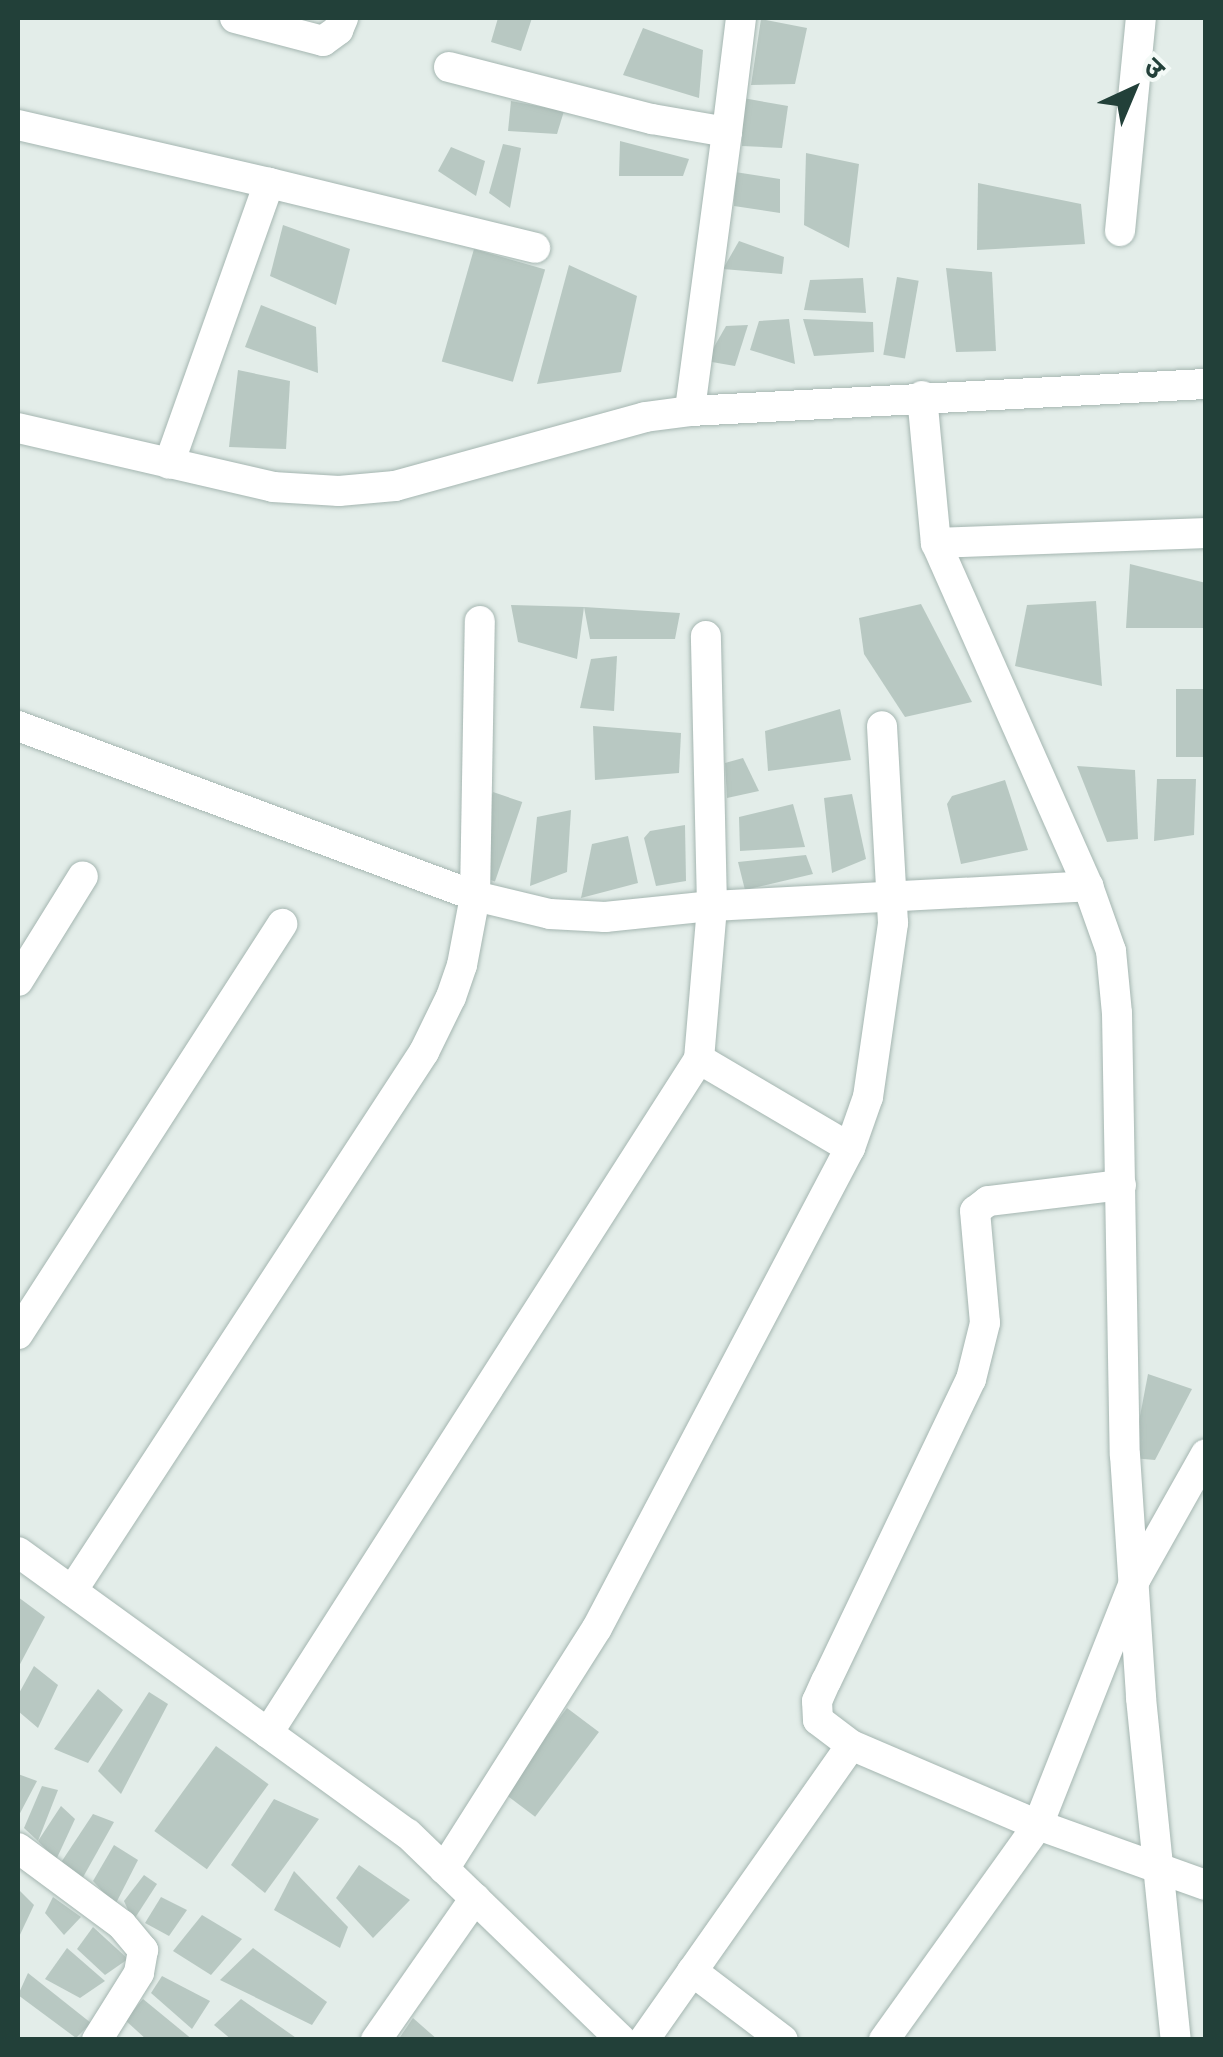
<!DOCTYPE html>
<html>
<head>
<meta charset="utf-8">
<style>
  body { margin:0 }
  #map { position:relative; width:1223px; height:2057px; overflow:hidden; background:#e3ede9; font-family:Helvetica,"Noto Sans Devanagari",sans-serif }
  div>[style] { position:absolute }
  .building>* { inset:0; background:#b8c8c2; transform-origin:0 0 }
  .roads { filter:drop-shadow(0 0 2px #a5b6b1) drop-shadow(0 0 2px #a5b6b1) }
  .minor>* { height:30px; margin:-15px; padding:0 15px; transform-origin:15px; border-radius:15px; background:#fff }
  span { translate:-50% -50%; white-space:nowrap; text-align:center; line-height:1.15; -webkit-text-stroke:8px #f4faf7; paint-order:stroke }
  .frame { position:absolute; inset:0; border:20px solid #224039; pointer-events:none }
  .north { position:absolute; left:1083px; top:40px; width:100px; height:100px; -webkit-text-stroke:8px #f4faf7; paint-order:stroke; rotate:44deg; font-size:28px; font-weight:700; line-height:40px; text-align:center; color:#224039 }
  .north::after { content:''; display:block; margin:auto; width:35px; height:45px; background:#224039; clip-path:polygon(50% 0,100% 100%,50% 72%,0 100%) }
</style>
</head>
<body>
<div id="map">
  <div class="building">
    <i style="clip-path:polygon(498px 18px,532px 18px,521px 51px,491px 42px)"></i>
    <i style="clip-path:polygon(761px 19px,807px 28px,795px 84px,751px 85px)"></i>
    <i style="clip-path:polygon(643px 28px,703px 50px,699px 98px,623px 75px)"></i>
    <i style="clip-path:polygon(743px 98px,788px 106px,782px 148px,742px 146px)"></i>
    <i style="clip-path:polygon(511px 101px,564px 111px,557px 134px,508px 131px)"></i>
    <i style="clip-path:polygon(620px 141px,689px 159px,683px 176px,619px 176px)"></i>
    <i style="clip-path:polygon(503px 144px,521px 148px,510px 208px,489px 193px)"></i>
    <i style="clip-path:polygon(451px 147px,485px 161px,476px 196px,438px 171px)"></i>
    <i style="clip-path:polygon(806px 153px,859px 164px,849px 248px,804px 225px)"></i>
    <i style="clip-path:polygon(735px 172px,780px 179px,780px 213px,734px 206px)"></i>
    <i style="clip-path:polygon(978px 183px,1081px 204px,1085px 244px,977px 250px)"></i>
    <i style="clip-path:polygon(283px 225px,350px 249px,336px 305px,270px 276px)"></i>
    <i style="clip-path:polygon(739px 241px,784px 257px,782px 274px,723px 269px)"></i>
    <i style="left:474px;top:249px;width:74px;height:117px;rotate:16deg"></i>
    <i style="clip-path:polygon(569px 265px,637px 296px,621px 372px,537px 384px)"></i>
    <i style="clip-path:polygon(946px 268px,992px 272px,996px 351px,956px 352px)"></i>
    <i style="left:897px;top:277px;width:22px;height:79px;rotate:10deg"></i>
    <i style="clip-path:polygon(863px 278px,866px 313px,804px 310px,810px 280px)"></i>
    <i style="clip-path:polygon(261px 305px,316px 327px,318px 373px,245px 347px)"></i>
    <i style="clip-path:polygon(789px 319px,795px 364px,750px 350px,759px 321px)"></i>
    <i style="clip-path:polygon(803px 319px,873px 322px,874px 352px,814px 356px)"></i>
    <i style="clip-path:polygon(748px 325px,735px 366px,706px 361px,726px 326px)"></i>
    <i style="clip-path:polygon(238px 370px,290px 381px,286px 449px,229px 447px)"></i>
    <i style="clip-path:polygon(1130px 564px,1206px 583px,1206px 628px,1126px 628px)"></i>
    <i style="clip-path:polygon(1096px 601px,1102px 686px,1015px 666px,1027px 605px)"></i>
    <i style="clip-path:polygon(921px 604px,972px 702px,905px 717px,864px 654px,859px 618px)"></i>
    <i style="clip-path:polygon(511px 605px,584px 607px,680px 613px,675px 639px,590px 639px,584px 607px,577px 659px,518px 642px)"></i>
    <i style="clip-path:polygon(617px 656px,614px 711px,580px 708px,591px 659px)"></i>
    <i style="left:1176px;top:689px;width:30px;height:68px"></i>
    <i style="clip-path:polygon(840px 709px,851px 760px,768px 771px,765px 731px)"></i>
    <i style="clip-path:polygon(593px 726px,681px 733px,679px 773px,595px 780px)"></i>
    <i style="clip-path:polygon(743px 758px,759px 791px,727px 798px,725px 763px)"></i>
    <i style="clip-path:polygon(1077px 766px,1135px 770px,1138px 839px,1107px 842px)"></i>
    <i style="clip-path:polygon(1157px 779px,1196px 779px,1194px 835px,1154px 841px)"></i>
    <i style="clip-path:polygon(1005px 780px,1028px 850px,961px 864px,947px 804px,952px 796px)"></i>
    <i style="left:493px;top:792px;width:31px;height:84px;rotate:19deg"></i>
    <i style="clip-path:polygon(852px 794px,866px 859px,832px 873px,824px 798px)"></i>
    <i style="clip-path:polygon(793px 804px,805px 847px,740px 851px,739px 817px)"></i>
    <i style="clip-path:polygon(571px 810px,567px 872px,530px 886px,537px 817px)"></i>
    <i style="clip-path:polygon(685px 825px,686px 881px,656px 886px,644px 838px,650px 831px)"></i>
    <i style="clip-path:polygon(628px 836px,638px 883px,581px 898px,592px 844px)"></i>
    <i style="clip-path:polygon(806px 855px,813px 874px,745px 890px,738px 862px)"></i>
    <i style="clip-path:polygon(1148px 1374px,1192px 1389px,1155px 1460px,1132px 1458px)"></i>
    <i style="clip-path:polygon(18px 1597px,45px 1617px,18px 1668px)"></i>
    <i style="clip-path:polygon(34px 1666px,58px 1685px,38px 1728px,18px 1711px,18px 1695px)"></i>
    <i style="clip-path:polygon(98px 1689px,123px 1710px,88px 1763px,54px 1749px)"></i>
    <i style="clip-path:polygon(149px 1692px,168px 1704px,121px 1794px,98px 1771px)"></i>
    <i style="left:567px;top:1708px;width:40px;height:106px;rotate:37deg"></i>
    <i style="left:216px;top:1746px;width:65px;height:105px;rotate:36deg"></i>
    <i style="clip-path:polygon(18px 1774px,37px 1781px,18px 1817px)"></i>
    <i style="clip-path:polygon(42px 1786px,58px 1790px,38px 1841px,24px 1828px)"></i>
    <i style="clip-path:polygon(274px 1799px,319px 1819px,265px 1893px,231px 1865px)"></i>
    <i style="clip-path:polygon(61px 1806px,75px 1819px,56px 1860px,38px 1841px)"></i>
    <i style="clip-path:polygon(93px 1814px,114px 1822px,82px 1879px,58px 1867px)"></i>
    <i style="clip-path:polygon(114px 1845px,138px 1860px,115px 1905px,93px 1881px)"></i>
    <i style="clip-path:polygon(359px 1865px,410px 1900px,373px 1938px,336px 1898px)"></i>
    <i style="clip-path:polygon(294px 1871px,348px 1927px,340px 1948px,274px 1910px)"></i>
    <i style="clip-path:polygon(144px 1875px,157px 1884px,133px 1921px,124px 1901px)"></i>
    <i style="clip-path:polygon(18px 1889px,34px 1905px,18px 1939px)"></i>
    <i style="clip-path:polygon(53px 1897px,81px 1917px,64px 1935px,45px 1913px)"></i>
    <i style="clip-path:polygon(161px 1897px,187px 1910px,169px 1936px,145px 1923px)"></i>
    <i style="clip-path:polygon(202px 1915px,242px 1939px,211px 1975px,173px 1951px)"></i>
    <i style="clip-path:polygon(93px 1927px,128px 1959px,105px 1975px,77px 1949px)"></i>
    <i style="clip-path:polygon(67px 1948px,105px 1981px,80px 1998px,45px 1979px)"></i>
    <i style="clip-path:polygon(253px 1948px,327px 2002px,312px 2025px,220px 1980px)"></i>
    <i style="clip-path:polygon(28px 1973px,91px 2023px,76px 2038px,18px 1995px)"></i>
    <i style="clip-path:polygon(162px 1976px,210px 2001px,192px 2029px,151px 1993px)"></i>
    <i style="clip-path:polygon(143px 1999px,193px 2040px,147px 2040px,125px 2020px)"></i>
    <i style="clip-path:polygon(241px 1999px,299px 2040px,232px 2040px,214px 2025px)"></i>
    <i style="clip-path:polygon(413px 2018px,438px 2040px,398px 2040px)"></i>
  </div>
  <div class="roads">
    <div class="minor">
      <i style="left:235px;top:18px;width:91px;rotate:14.6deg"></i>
      <i style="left:323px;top:41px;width:19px;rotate:-36deg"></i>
      <i style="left:338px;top:30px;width:13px;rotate:-67deg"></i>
      <i style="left:449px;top:67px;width:210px;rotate:14.4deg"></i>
      <i style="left:652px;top:119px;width:76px;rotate:9.8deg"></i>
      <i style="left:727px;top:132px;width:281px;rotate:97.6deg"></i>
      <i style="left:18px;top:125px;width:258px;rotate:13deg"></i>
      <i style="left:269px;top:183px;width:298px;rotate:109.6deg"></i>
      <i style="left:727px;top:132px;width:115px;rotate:-83deg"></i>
      <i style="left:269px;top:183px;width:274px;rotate:13.7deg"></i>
      <i style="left:1120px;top:231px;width:214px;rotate:-84.4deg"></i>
      <i style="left:922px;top:396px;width:148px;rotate:84.6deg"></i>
      <i style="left:936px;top:543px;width:375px;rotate:66.1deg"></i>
      <i style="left:1088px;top:886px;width:69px;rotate:70.5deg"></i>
      <i style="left:1111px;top:951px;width:62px;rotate:84.5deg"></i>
      <i style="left:1117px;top:1013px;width:442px;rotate:89deg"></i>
      <i style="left:1125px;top:1455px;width:244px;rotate:86.2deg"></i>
      <i style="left:1141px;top:1698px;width:344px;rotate:84.2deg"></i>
      <i style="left:18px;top:428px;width:262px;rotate:13deg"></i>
      <i style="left:273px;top:487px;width:66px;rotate:3.5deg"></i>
      <i style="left:339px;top:491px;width:56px;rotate:-5.1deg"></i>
      <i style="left:395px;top:486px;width:259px;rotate:-15.4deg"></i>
      <i style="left:645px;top:417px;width:45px;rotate:-7.6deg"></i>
      <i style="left:690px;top:411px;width:517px;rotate:-3deg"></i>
      <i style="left:936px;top:543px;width:270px;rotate:-2.1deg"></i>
      <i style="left:18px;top:726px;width:488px;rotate:20.4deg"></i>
      <i style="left:475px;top:896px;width:77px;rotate:13.5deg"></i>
      <i style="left:550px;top:914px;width:55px;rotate:3.1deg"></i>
      <i style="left:605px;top:917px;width:108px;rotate:-5.9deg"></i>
      <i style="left:712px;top:906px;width:377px;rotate:-3deg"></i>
      <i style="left:18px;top:981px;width:123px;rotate:-58.2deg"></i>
      <i style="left:699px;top:1059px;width:175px;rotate:30.5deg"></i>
      <i style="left:1121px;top:1185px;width:134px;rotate:173.1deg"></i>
      <i style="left:988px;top:1201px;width:16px;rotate:142deg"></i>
      <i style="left:975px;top:1211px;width:112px;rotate:84.9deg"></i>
      <i style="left:985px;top:1323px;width:58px;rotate:104deg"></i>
      <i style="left:971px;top:1379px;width:335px;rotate:115.6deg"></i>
      <i style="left:826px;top:1681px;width:22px;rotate:114deg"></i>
      <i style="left:817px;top:1701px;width:19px;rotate:87deg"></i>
      <i style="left:818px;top:1720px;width:41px;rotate:37.1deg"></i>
      <i style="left:851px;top:1745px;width:203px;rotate:23.2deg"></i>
      <i style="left:1038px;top:1825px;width:178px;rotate:19.7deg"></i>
      <i style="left:18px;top:1334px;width:488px;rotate:-57.2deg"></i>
      <i style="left:18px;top:1552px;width:481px;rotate:35.9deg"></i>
      <i style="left:408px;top:1834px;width:296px;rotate:44deg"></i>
      <i style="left:72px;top:1591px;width:644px;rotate:-56.85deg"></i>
      <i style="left:424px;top:1052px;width:61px;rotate:-63.9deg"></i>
      <i style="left:451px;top:997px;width:34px;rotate:-71deg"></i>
      <i style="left:462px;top:965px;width:70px;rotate:-79.3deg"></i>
      <i style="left:475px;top:896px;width:275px;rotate:-89deg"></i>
      <i style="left:268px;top:1733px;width:800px;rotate:-57.4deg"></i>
      <i style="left:699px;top:1059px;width:154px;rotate:-85.1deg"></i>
      <i style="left:712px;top:906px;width:270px;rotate:-91.3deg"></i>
      <i style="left:18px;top:1848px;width:129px;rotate:36.5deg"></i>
      <i style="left:122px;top:1925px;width:33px;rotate:50deg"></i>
      <i style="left:143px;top:1950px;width:23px;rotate:100deg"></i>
      <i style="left:139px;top:1973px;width:79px;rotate:122.1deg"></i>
      <i style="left:444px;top:1869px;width:285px;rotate:-57.6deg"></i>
      <i style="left:597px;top:1628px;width:543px;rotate:-62.21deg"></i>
      <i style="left:850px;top:1148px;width:54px;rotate:-70.6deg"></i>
      <i style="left:868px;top:1097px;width:176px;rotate:-81.8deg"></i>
      <i style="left:893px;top:923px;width:197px;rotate:-93.2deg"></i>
      <i style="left:692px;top:1971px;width:114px;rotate:37.2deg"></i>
      <i style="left:376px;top:2040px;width:173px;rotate:-55.1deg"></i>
      <i style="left:644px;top:2040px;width:360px;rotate:-54.9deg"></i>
      <i style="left:884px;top:2040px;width:264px;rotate:-54.4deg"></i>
      <i style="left:1038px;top:1825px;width:266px;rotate:-68.4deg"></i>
      <i style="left:1136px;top:1578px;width:142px;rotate:-60.6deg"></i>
    </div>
  </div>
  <div class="frame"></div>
  <div class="north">उ</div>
</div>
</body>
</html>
